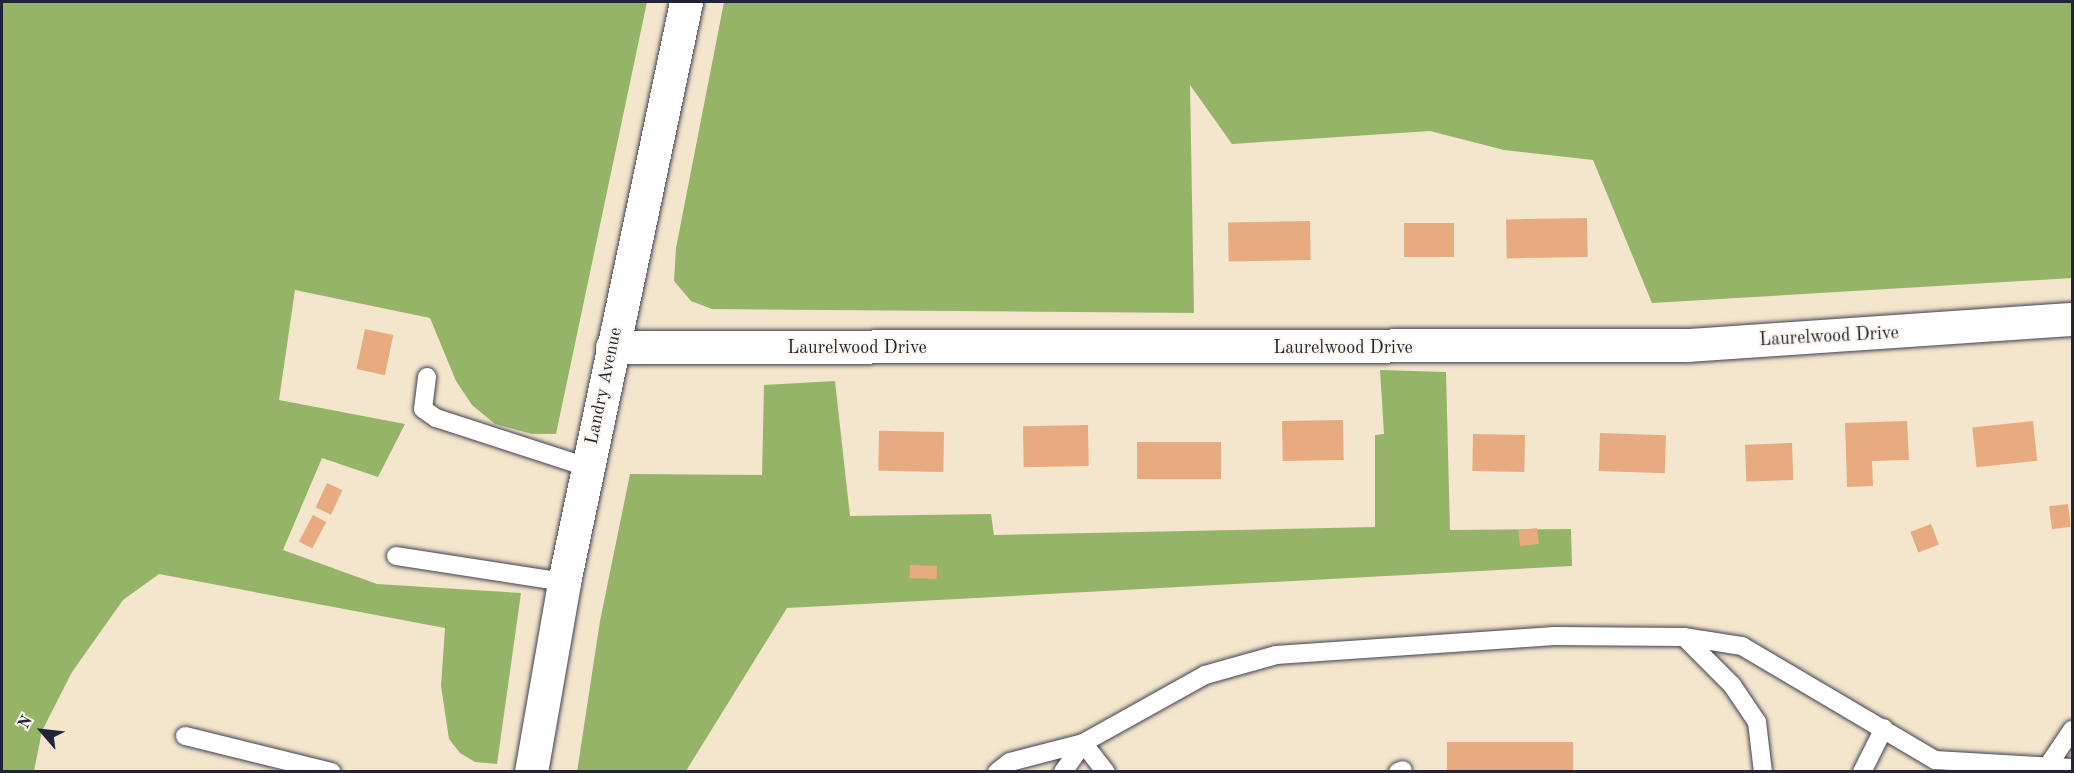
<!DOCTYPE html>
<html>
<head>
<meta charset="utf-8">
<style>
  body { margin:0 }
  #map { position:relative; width:2074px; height:773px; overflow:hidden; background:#f3e6cc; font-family:"Old Standard TT",serif }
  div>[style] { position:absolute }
  .forest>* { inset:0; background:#95b468 }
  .building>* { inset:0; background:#e8ab80; transform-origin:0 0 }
  .roads { filter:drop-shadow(0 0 2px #413f51) drop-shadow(0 0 2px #413f51) }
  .service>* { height:18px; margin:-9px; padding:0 9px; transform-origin:9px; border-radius:9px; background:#fff }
  .minor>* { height:33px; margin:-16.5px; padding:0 16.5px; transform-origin:16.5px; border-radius:16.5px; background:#fff }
  .tertiary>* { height:33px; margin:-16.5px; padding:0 16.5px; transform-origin:16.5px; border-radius:16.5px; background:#fff }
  span { translate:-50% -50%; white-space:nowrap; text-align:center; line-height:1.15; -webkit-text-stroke:4.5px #fbf7ec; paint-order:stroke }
  .street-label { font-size:18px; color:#22223b }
  .frame { position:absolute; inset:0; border:3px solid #22223b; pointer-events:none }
  .north { position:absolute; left:12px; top:701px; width:60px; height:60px; -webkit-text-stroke:4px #fbf7ec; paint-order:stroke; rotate:298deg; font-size:16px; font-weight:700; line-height:24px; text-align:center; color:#22223b }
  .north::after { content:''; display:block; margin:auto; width:21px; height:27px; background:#22223b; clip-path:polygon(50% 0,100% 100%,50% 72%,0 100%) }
</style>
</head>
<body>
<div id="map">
  <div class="forest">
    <i style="clip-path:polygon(2px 2px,647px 2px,556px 434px,532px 434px,495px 424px,472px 405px,456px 381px,430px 318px,295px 290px,279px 400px,405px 424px,378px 477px,322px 458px,283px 550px,377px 584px,521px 593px,497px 764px,475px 762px,460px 753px,449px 739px,441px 686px,445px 628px,159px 574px,123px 600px,72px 672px,42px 731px,34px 771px,2px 771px)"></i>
    <i style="clip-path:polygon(724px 2px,2072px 2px,2072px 278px,1652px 303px,1593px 160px,1504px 150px,1430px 131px,1232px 144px,1190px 85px,1194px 313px,712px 309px,691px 301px,674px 281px,676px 248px)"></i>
    <i style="clip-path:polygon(1380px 370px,1446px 372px,1450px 530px,1571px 529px,1572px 566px,787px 608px,686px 771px,577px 772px,600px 621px,630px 474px,762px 475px,764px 385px,835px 381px,850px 516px,991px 514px,994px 535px,1375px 527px,1375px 435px,1384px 434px)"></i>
  </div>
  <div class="building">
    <i style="left:1587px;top:218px;width:39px;height:81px;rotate:89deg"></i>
    <i style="left:1310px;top:221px;width:39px;height:82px;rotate:89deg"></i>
    <i style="left:1404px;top:223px;width:50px;height:34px"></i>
    <i style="left:365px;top:329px;width:29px;height:41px;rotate:12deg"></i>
    <i style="left:1343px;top:420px;width:40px;height:61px;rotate:89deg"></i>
    <i style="clip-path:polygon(1907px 421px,1909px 460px,1872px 461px,1873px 486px,1847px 487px,1845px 423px)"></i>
    <i style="left:2033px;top:421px;width:40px;height:61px;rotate:84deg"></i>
    <i style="left:1088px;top:425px;width:41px;height:65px;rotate:89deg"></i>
    <i style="left:944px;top:432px;width:40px;height:65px;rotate:91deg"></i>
    <i style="left:1600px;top:433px;width:66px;height:38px;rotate:2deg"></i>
    <i style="left:1473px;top:434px;width:52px;height:37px;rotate:1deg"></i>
    <i style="left:1221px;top:442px;width:37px;height:84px;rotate:90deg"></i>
    <i style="left:1792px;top:443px;width:37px;height:47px;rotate:88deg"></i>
    <i style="left:327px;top:483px;width:17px;height:27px;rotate:25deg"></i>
    <i style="left:2068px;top:504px;width:23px;height:19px;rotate:83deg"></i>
    <i style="left:313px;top:515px;width:15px;height:30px;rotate:28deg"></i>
    <i style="left:1931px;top:524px;width:22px;height:22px;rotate:69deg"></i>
    <i style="left:1537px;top:528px;width:16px;height:19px;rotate:83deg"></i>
    <i style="left:910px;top:565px;width:27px;height:13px;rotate:2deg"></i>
    <i style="left:1573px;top:742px;width:30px;height:126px;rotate:90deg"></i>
  </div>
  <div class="roads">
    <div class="service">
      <i style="left:427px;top:377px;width:32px;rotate:97deg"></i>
      <i style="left:423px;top:409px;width:16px;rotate:35deg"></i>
      <i style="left:436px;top:418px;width:159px;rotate:18deg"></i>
      <i style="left:396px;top:556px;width:170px;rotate:8.8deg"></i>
      <i style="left:1684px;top:637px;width:68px;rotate:45deg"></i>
      <i style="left:1732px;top:685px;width:45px;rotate:56deg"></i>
      <i style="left:1757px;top:722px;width:50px;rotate:83.2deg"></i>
      <i style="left:185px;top:736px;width:151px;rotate:13.8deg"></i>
      <i style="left:1083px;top:743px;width:37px;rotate:52deg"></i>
      <i style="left:2047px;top:767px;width:45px;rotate:-56deg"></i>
      <i style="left:997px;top:772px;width:16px;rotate:-38deg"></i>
      <i style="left:1010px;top:762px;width:75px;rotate:-14.6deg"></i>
      <i style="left:1083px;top:743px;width:140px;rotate:-29.1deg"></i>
      <i style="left:1205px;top:675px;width:74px;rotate:-15.7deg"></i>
      <i style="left:1276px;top:655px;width:279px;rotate:-3.9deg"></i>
      <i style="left:1554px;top:636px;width:130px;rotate:0.4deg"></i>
      <i style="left:1684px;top:637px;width:59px;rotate:8.8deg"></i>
      <i style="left:1742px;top:646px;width:224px;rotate:30.6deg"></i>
      <i style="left:1935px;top:760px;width:137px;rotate:3.3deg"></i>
      <i style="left:1063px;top:772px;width:35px;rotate:-55deg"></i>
      <i style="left:1398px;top:772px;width:5px;rotate:-22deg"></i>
      <i style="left:1862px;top:772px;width:49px;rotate:-63.4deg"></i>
    </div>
    <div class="minor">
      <i style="left:612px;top:347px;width:1076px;rotate:-0.11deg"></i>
      <i style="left:1688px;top:345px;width:385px;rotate:-3.9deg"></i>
    </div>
    <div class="tertiary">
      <i style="left:531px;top:772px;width:193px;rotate:-80.1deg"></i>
      <i style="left:564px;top:582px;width:593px;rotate:-78.12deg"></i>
    </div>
  </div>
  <div class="street-label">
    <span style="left:1829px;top:337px;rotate:-3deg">Laurelwood Drive</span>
    <span style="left:857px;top:348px">Laurelwood Drive</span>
    <span style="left:1343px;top:348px">Laurelwood Drive</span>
    <span style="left:604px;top:386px;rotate:-78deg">Landry Avenue</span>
  </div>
  <div class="frame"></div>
  <div class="north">N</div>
</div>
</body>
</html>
